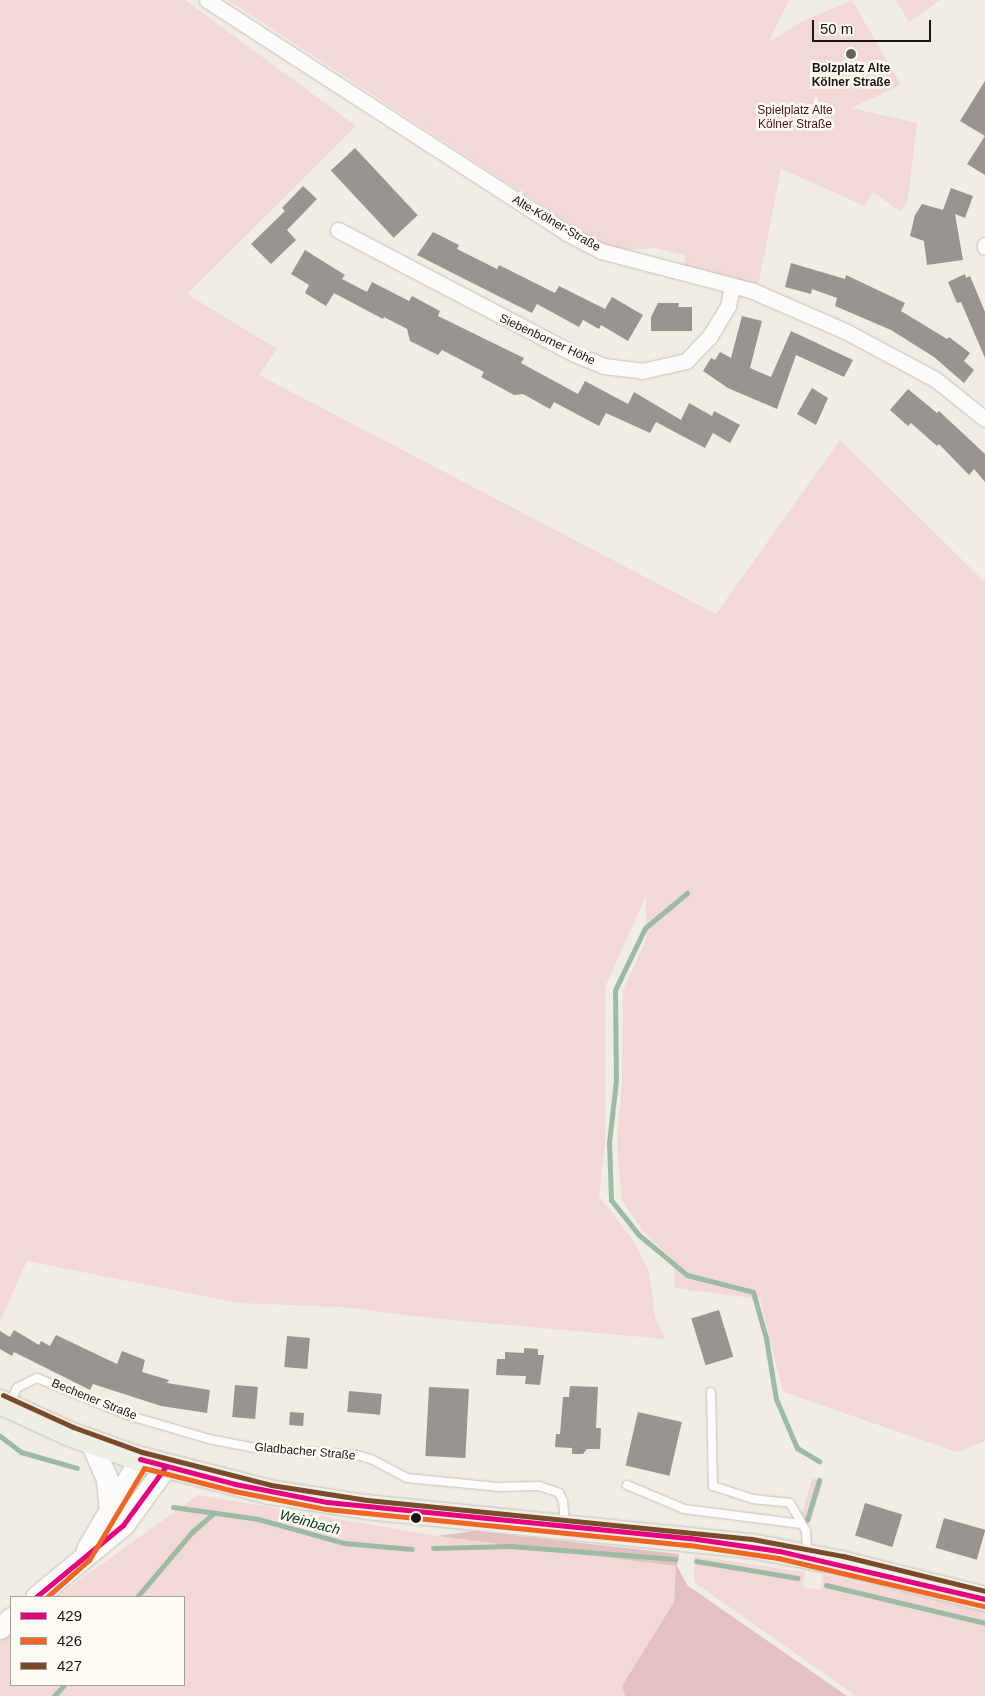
<!DOCTYPE html>
<html>
<head>
<meta charset="utf-8">
<style>
  body { margin:0 }
  #map { position:relative; width:985px; height:1696px; overflow:hidden; background:#f0ede5; font-family:Arial,sans-serif }
  div>[style] { position:absolute }
  .green>* { inset:0; background:#f2d8d6 }
  .forest>* { inset:0; background:#e2c1c0 }
  .stream>* { height:5px; margin:-2.5px; padding:0 2.5px; transform-origin:2.5px; border-radius:2.5px; background:#9dbba2 }
  .building>* { inset:0; background:#989490; transform-origin:0 0 }
  .roads { filter:drop-shadow(0 0 1px #c5c2bc) drop-shadow(0 0 1px #c5c2bc) }
  .lane>* { height:8px; margin:-4px; padding:0 4px; transform-origin:4px; border-radius:4px; background:#fdfcfb }
  .street>* { height:15px; margin:-7.5px; padding:0 7.5px; transform-origin:7.5px; border-radius:7.5px; background:#fdfcfb }
  .secondary>* { height:21px; margin:-10.5px; padding:0 10.5px; transform-origin:10.5px; border-radius:10.5px; background:#fdfcfb }
  .primary>* { height:24px; margin:-12px; padding:0 12px; transform-origin:12px; border-radius:12px; background:#edefe6 }
  .bus-1>* { height:5px; margin:-2.5px; padding:0 2.5px; transform-origin:2.5px; border-radius:2.5px; background:#e5007d }
  .bus-2>* { height:5px; margin:-2.5px; padding:0 2.5px; transform-origin:2.5px; border-radius:2.5px; background:#f26522 }
  .bus-3>* { height:5px; margin:-2.5px; padding:0 2.5px; transform-origin:2.5px; border-radius:2.5px; background:#7a4b2a }
  .dots>* { width:14px; height:14px; translate:-50% -50%; box-sizing:border-box; border:2px solid #fffcf6; border-radius:50% }
  span { translate:-50% -50%; white-space:nowrap; text-align:center; line-height:1.15; -webkit-text-stroke:5px #fffcf6; paint-order:stroke }
  .poi-label { font-size:12px; color:#1a1713; font-weight:700 }
  .park-label { font-size:12px; color:#520e1b }
  .street-label { font-size:12px; color:#1a1713 }
  .water-label { font-size:14px; color:#023a1a; font-style:italic }
  .legend { position:absolute; left:10px; top:1596px; width:175px; height:90px; box-sizing:border-box; background:#fffcf6; border:1px solid #a3a09b; margin:0; padding:6px 9px; list-style:none; font-size:15px; color:#1a1713 }
  .legend li { display:flex; align-items:center; gap:10px; height:25px }
  .legend b { width:25px; border:1px solid #a3a09b }
  .scale { position:absolute; left:812px; top:20px; width:119px; height:22px; box-sizing:border-box; border:2px solid #1a1713; border-top:0; padding-left:6px; font-size:15px; line-height:18px; white-space:nowrap; color:#1a1713; -webkit-text-stroke:4px #fffcf6; paint-order:stroke }
</style>
</head>
<body>
<div id="map">
  <div class="green">
    <i style="clip-path:polygon(0 0,185px 0,356px 126px,187px 294px,277px 349px,259px 375px,716px 614px,840px 440px,985px 582px,985px 1441px,957px 1452px,783px 1392px,760px 1299px,675px 1288px,674px 1261px,642px 1230px,622px 1200px,617px 1144px,622px 1083px,623px 990px,646px 940px,646px 896px,605px 987px,605px 1142px,599px 1196px,634px 1242px,649px 1272px,655px 1317px,665px 1339px,430px 1318px,342px 1307px,238px 1303px,27px 1261px,0 1321px)"></i>
    <i style="clip-path:polygon(228px 0,789px 0,769px 42px,801px 22px,852px 0,901px 85px,851px 108px,917px 123px,908px 199px,901px 212px,873px 192px,865px 206px,781px 169px,757px 291px,680px 273px,686px 256px,657px 248px,611px 251px)"></i>
    <i style="clip-path:polygon(896px 0,940px 0,909px 22px)"></i>
    <i style="clip-path:polygon(812px 1478px,823px 1482px,811px 1522px,804px 1521px,801px 1517px)"></i>
    <i style="clip-path:polygon(198px 1495px,437px 1536px,677px 1566px,674px 1602px,622px 1686px,625px 1696px,0 1696px,0 1641px,11px 1632px,11px 1685px,184px 1685px,184px 1597px,56px 1597px)"></i>
    <i style="clip-path:polygon(694px 1556px,805px 1572px,803px 1587px,820px 1590px,823px 1574px,985px 1611px,985px 1696px,856px 1696px,694px 1582px)"></i>
  </div>
  <div class="forest">
    <i style="clip-path:polygon(474px 1531px,679px 1554px,677px 1566px,687px 1585px,847px 1696px,625px 1696px,622px 1686px,674px 1602px,676px 1566px,437px 1536px)"></i>
  </div>
  <div class="stream">
    <i style="left:687px;top:893px;width:55px;rotate:140.2deg"></i>
    <i style="left:645px;top:928px;width:69px;rotate:115.8deg"></i>
    <i style="left:615px;top:990px;width:90px;rotate:89.4deg"></i>
    <i style="left:616px;top:1080px;width:62px;rotate:96.4deg"></i>
    <i style="left:609px;top:1142px;width:58px;rotate:88deg"></i>
    <i style="left:611px;top:1200px;width:45px;rotate:51.3deg"></i>
    <i style="left:639px;top:1235px;width:62px;rotate:39.8deg"></i>
    <i style="left:687px;top:1275px;width:68px;rotate:14.4deg"></i>
    <i style="left:753px;top:1292px;width:48px;rotate:74.2deg"></i>
    <i style="left:766px;top:1338px;width:62px;rotate:80.7deg"></i>
    <i style="left:776px;top:1399px;width:53px;rotate:66.8deg"></i>
    <i style="left:797px;top:1448px;width:26px;rotate:31deg"></i>
    <i style="left:0;top:1436px;width:26px;rotate:37deg"></i>
    <i style="left:21px;top:1452px;width:58px;rotate:15.9deg"></i>
    <i style="left:173px;top:1507px;width:86px;rotate:8deg"></i>
    <i style="left:258px;top:1519px;width:89px;rotate:15.6deg"></i>
    <i style="left:344px;top:1543px;width:68px;rotate:5deg"></i>
    <i style="left:807px;top:1520px;width:42px;rotate:-73.3deg"></i>
    <i style="left:433px;top:1548px;width:77px;rotate:-1.5deg"></i>
    <i style="left:510px;top:1546px;width:166px;rotate:4.5deg"></i>
    <i style="left:696px;top:1561px;width:103px;rotate:9.5deg"></i>
    <i style="left:826px;top:1585px;width:163px;rotate:13.4deg"></i>
    <i style="left:137px;top:1597px;width:85px;rotate:-49.8deg"></i>
    <i style="left:192px;top:1532px;width:29px;rotate:-41deg"></i>
    <i style="left:54px;top:1696px;width:15px;rotate:-48deg"></i>
  </div>
  <div class="building">
    <i style="clip-path:polygon(985px 81px,985px 136px,960px 121px)"></i>
    <i style="clip-path:polygon(985px 136px,985px 175px,967px 164px)"></i>
    <i style="left:355px;top:148px;width:92px;height:33px;rotate:47deg"></i>
    <i style="clip-path:polygon(303px 186px,317px 199px,287px 230px,296px 240px,271px 264px,251px 244px,285px 211px,282px 208px)"></i>
    <i style="clip-path:polygon(951px 188px,973px 196px,965px 218px,955px 214px,963px 260px,927px 265px,924px 241px,910px 236px,915px 215px,922px 204px,943px 210px)"></i>
    <i style="clip-path:polygon(433px 232px,459px 245px,457px 249px,497px 269px,499px 265px,555px 293px,559px 286px,605px 309px,612px 297px,643px 315px,628px 341px,601px 325px,599px 329px,583px 320px,579px 327px,537px 304px,532px 313px,417px 255px)"></i>
    <i style="clip-path:polygon(305px 250px,345px 275px,342px 279px,367px 292px,372px 282px,409px 301px,412px 296px,440px 311px,438px 316px,524px 358px,521px 363px,578px 394px,585px 381px,628px 404px,634px 392px,681px 420px,689px 403px,712px 416px,714px 411px,740px 425px,730px 443px,713px 433px,705px 448px,656px 422px,650px 433px,606px 413px,599px 426px,554px 402px,550px 409px,523px 394px,514px 395px,481px 377px,484px 372px,442px 350px,438px 355px,410px 341px,407px 329px,384px 317px,383px 319px,334px 293px,326px 306px,305px 293px,309px 285px,291px 274px)"></i>
    <i style="clip-path:polygon(791px 263px,845px 279px,846px 275px,905px 303px,901px 311px,947px 339px,949px 337px,970px 353px,964px 361px,974px 370px,964px 383px,934px 357px,891px 330px,835px 306px,837px 298px,812px 289px,811px 294px,785px 287px)"></i>
    <i style="clip-path:polygon(965px 274px,966px 278px,970px 276px,985px 312px,985px 358px,961px 302px,957px 303px,948px 282px)"></i>
    <i style="clip-path:polygon(658px 303px,679px 303px,678px 307px,692px 307px,692px 331px,651px 331px,651px 317px)"></i>
    <i style="clip-path:polygon(742px 316px,762px 321px,750px 368px,771px 377px,791px 331px,853px 360px,844px 377px,796px 355px,777px 409px,728px 388px,703px 371px,711px 358px,715px 360px,720px 352px,731px 358px)"></i>
    <i style="clip-path:polygon(812px 388px,828px 398px,816px 425px,797px 414px)"></i>
    <i style="clip-path:polygon(908px 389px,937px 413px,939px 411px,985px 454px,985px 482px,974px 469px,969px 475px,939px 444px,937px 446px,911px 423px,908px 426px,890px 410px)"></i>
    <i style="left:719px;top:1310px;width:49px;height:29px;rotate:73deg"></i>
    <i style="clip-path:polygon(14px 1330px,39px 1345px,41px 1341px,50px 1346px,56px 1335px,117px 1364px,122px 1351px,145px 1360px,142px 1372px,169px 1380px,167px 1383px,210px 1390px,207px 1413px,161px 1406px,93px 1384px,90px 1390px,14px 1352px,12px 1356px,0 1349px,0 1331px,10px 1337px)"></i>
    <i style="left:287px;top:1336px;width:23px;height:31px;rotate:5deg"></i>
    <i style="clip-path:polygon(524px 1348px,538px 1349px,538px 1355px,544px 1355px,540px 1385px,525px 1384px,526px 1376px,496px 1375px,497px 1359px,505px 1359px,505px 1352px,524px 1353px)"></i>
    <i style="left:235px;top:1385px;width:23px;height:32px;rotate:5deg"></i>
    <i style="clip-path:polygon(570px 1386px,598px 1387px,596px 1428px,601px 1428px,600px 1449px,587px 1449px,583px 1454px,572px 1454px,572px 1448px,555px 1447px,556px 1434px,560px 1434px,563px 1397px,569px 1397px)"></i>
    <i style="left:429px;top:1387px;width:40px;height:69px;rotate:3deg"></i>
    <i style="left:349px;top:1391px;width:33px;height:21px;rotate:5deg"></i>
    <i style="left:290px;top:1412px;width:14px;height:13px;rotate:4deg"></i>
    <i style="left:638px;top:1412px;width:45px;height:55px;rotate:13deg"></i>
    <i style="left:865px;top:1503px;width:39px;height:34px;rotate:17deg"></i>
    <i style="left:944px;top:1518px;width:43px;height:31px;rotate:16deg"></i>
  </div>
  <div class="roads">
    <div class="lane">
      <i style="left:711px;top:1392px;width:94px;rotate:88.8deg"></i>
      <i style="left:713px;top:1486px;width:42px;rotate:18deg"></i>
      <i style="left:753px;top:1499px;width:37px;rotate:6deg"></i>
      <i style="left:790px;top:1503px;width:32px;rotate:60deg"></i>
      <i style="left:806px;top:1531px;width:22px;rotate:87deg"></i>
      <i style="left:9px;top:1404px;width:18px;rotate:-63deg"></i>
      <i style="left:17px;top:1388px;width:22px;rotate:-27deg"></i>
      <i style="left:37px;top:1378px;width:97px;rotate:22.3deg"></i>
      <i style="left:127px;top:1415px;width:85px;rotate:16.3deg"></i>
      <i style="left:209px;top:1439px;width:47px;rotate:11.1deg"></i>
      <i style="left:255px;top:1448px;width:102px;rotate:3.9deg"></i>
      <i style="left:357px;top:1455px;width:17px;rotate:17deg"></i>
      <i style="left:373px;top:1460px;width:38px;rotate:28deg"></i>
      <i style="left:407px;top:1478px;width:91px;rotate:5.6deg"></i>
      <i style="left:498px;top:1487px;width:41px;rotate:-1.4deg"></i>
      <i style="left:539px;top:1486px;width:21px;rotate:19deg"></i>
      <i style="left:559px;top:1493px;width:9px;rotate:63deg"></i>
      <i style="left:563px;top:1501px;width:24px;rotate:85deg"></i>
      <i style="left:627px;top:1485px;width:62px;rotate:22.8deg"></i>
      <i style="left:684px;top:1509px;width:118px;rotate:7.3deg"></i>
    </div>
    <div class="street">
      <i style="left:207px;top:0;width:427px;rotate:32.9deg"></i>
      <i style="left:565px;top:232px;width:41px;rotate:27.8deg"></i>
      <i style="left:601px;top:251px;width:157px;rotate:14.7deg"></i>
      <i style="left:753px;top:291px;width:100px;rotate:23.5deg"></i>
      <i style="left:845px;top:331px;width:102px;rotate:28.1deg"></i>
      <i style="left:935px;top:379px;width:64px;rotate:38.7deg"></i>
      <i style="left:338px;top:230px;width:264px;rotate:27.7deg"></i>
      <i style="left:572px;top:353px;width:35px;rotate:22deg"></i>
      <i style="left:604px;top:366px;width:38px;rotate:7deg"></i>
      <i style="left:642px;top:371px;width:45px;rotate:-12.8deg"></i>
      <i style="left:686px;top:361px;width:35px;rotate:-46deg"></i>
      <i style="left:710px;top:336px;width:35px;rotate:-59deg"></i>
      <i style="left:728px;top:306px;width:20px;rotate:-79deg"></i>
      <i style="left:985px;top:245px;width:2px;rotate:90deg"></i>
    </div>
    <div class="secondary">
      <i style="left:91px;top:1442px;width:40px;rotate:66.6deg"></i>
      <i style="left:107px;top:1479px;width:33px;rotate:85deg"></i>
      <i style="left:87px;top:1549px;width:104px;rotate:-59.5deg"></i>
      <i style="left:36px;top:1597px;width:113px;rotate:-39.6deg"></i>
      <i style="left:123px;top:1525px;width:73px;rotate:-53.9deg"></i>
      <i style="left:0;top:1628px;width:15px;rotate:-42deg"></i>
    </div>
    <div class="primary">
      <i style="left:0;top:1402px;width:77px;rotate:24.6deg"></i>
      <i style="left:70px;top:1434px;width:74px;rotate:19.7deg"></i>
      <i style="left:140px;top:1459px;width:133px;rotate:14.3deg"></i>
      <i style="left:269px;top:1492px;width:98px;rotate:8.8deg"></i>
      <i style="left:366px;top:1507px;width:387px;rotate:5.8deg"></i>
      <i style="left:751px;top:1546px;width:92px;rotate:10.7deg"></i>
      <i style="left:841px;top:1563px;width:148px;rotate:14deg"></i>
    </div>
  </div>
  <div class="bus-1">
    <i style="left:140px;top:1459px;width:98px;rotate:14.7deg"></i>
    <i style="left:235px;top:1484px;width:94px;rotate:11.1deg"></i>
    <i style="left:327px;top:1502px;width:365px;rotate:5.7deg"></i>
    <i style="left:690px;top:1538px;width:90px;rotate:8.3deg"></i>
    <i style="left:779px;top:1551px;width:212px;rotate:13.1deg"></i>
    <i style="left:36px;top:1597px;width:113px;rotate:-39.6deg"></i>
    <i style="left:123px;top:1525px;width:73px;rotate:-53.9deg"></i>
  </div>
  <div class="bus-2">
    <i style="left:47px;top:1597px;width:56px;rotate:-41.4deg"></i>
    <i style="left:89px;top:1560px;width:107px;rotate:-59.1deg"></i>
    <i style="left:144px;top:1468px;width:93px;rotate:14.3deg"></i>
    <i style="left:234px;top:1491px;width:94px;rotate:11.1deg"></i>
    <i style="left:326px;top:1509px;width:365px;rotate:5.7deg"></i>
    <i style="left:689px;top:1545px;width:90px;rotate:8.3deg"></i>
    <i style="left:778px;top:1558px;width:211px;rotate:13.2deg"></i>
  </div>
  <div class="bus-3">
    <i style="left:3px;top:1395px;width:77px;rotate:24.6deg"></i>
    <i style="left:73px;top:1427px;width:73px;rotate:19.9deg"></i>
    <i style="left:142px;top:1452px;width:133px;rotate:14.3deg"></i>
    <i style="left:271px;top:1485px;width:97px;rotate:8.9deg"></i>
    <i style="left:367px;top:1500px;width:387px;rotate:5.8deg"></i>
    <i style="left:752px;top:1539px;width:93px;rotate:10.6deg"></i>
    <i style="left:843px;top:1556px;width:146px;rotate:13.8deg"></i>
  </div>
  <div class="dots">
    <i style="left:851px;top:54px;background:#65625c"></i>
    <i style="left:416px;top:1518px;background:#1a1713"></i>
  </div>
  <div class="poi-label">
    <span style="left:851px;top:76px">Bolzplatz Alte<br>Kölner Straße</span>
  </div>
  <div class="park-label">
    <span style="left:795px;top:118px">Spielplatz Alte<br>Kölner Straße</span>
  </div>
  <div class="street-label">
    <span style="left:556px;top:224px;rotate:30deg">Alte-Kölner-Straße</span>
    <span style="left:547px;top:340px;rotate:25deg">Siebenborner Höhe</span>
    <span style="left:94px;top:1400px;rotate:22deg">Bechener Straße</span>
    <span style="left:305px;top:1452px;rotate:5deg">Gladbacher Straße</span>
  </div>
  <div class="water-label">
    <span style="left:310px;top:1522px;rotate:15deg">Weinbach</span>
  </div>
  <ul class="legend">
  <li><b style="height:6px;background:#e5007d"></b>429</li>
  <li><b style="height:6px;background:#f26522"></b>426</li>
  <li><b style="height:6px;background:#7a4b2a"></b>427</li>
  </ul>
  <div class="scale">50 m</div>
</div>
</body>
</html>
